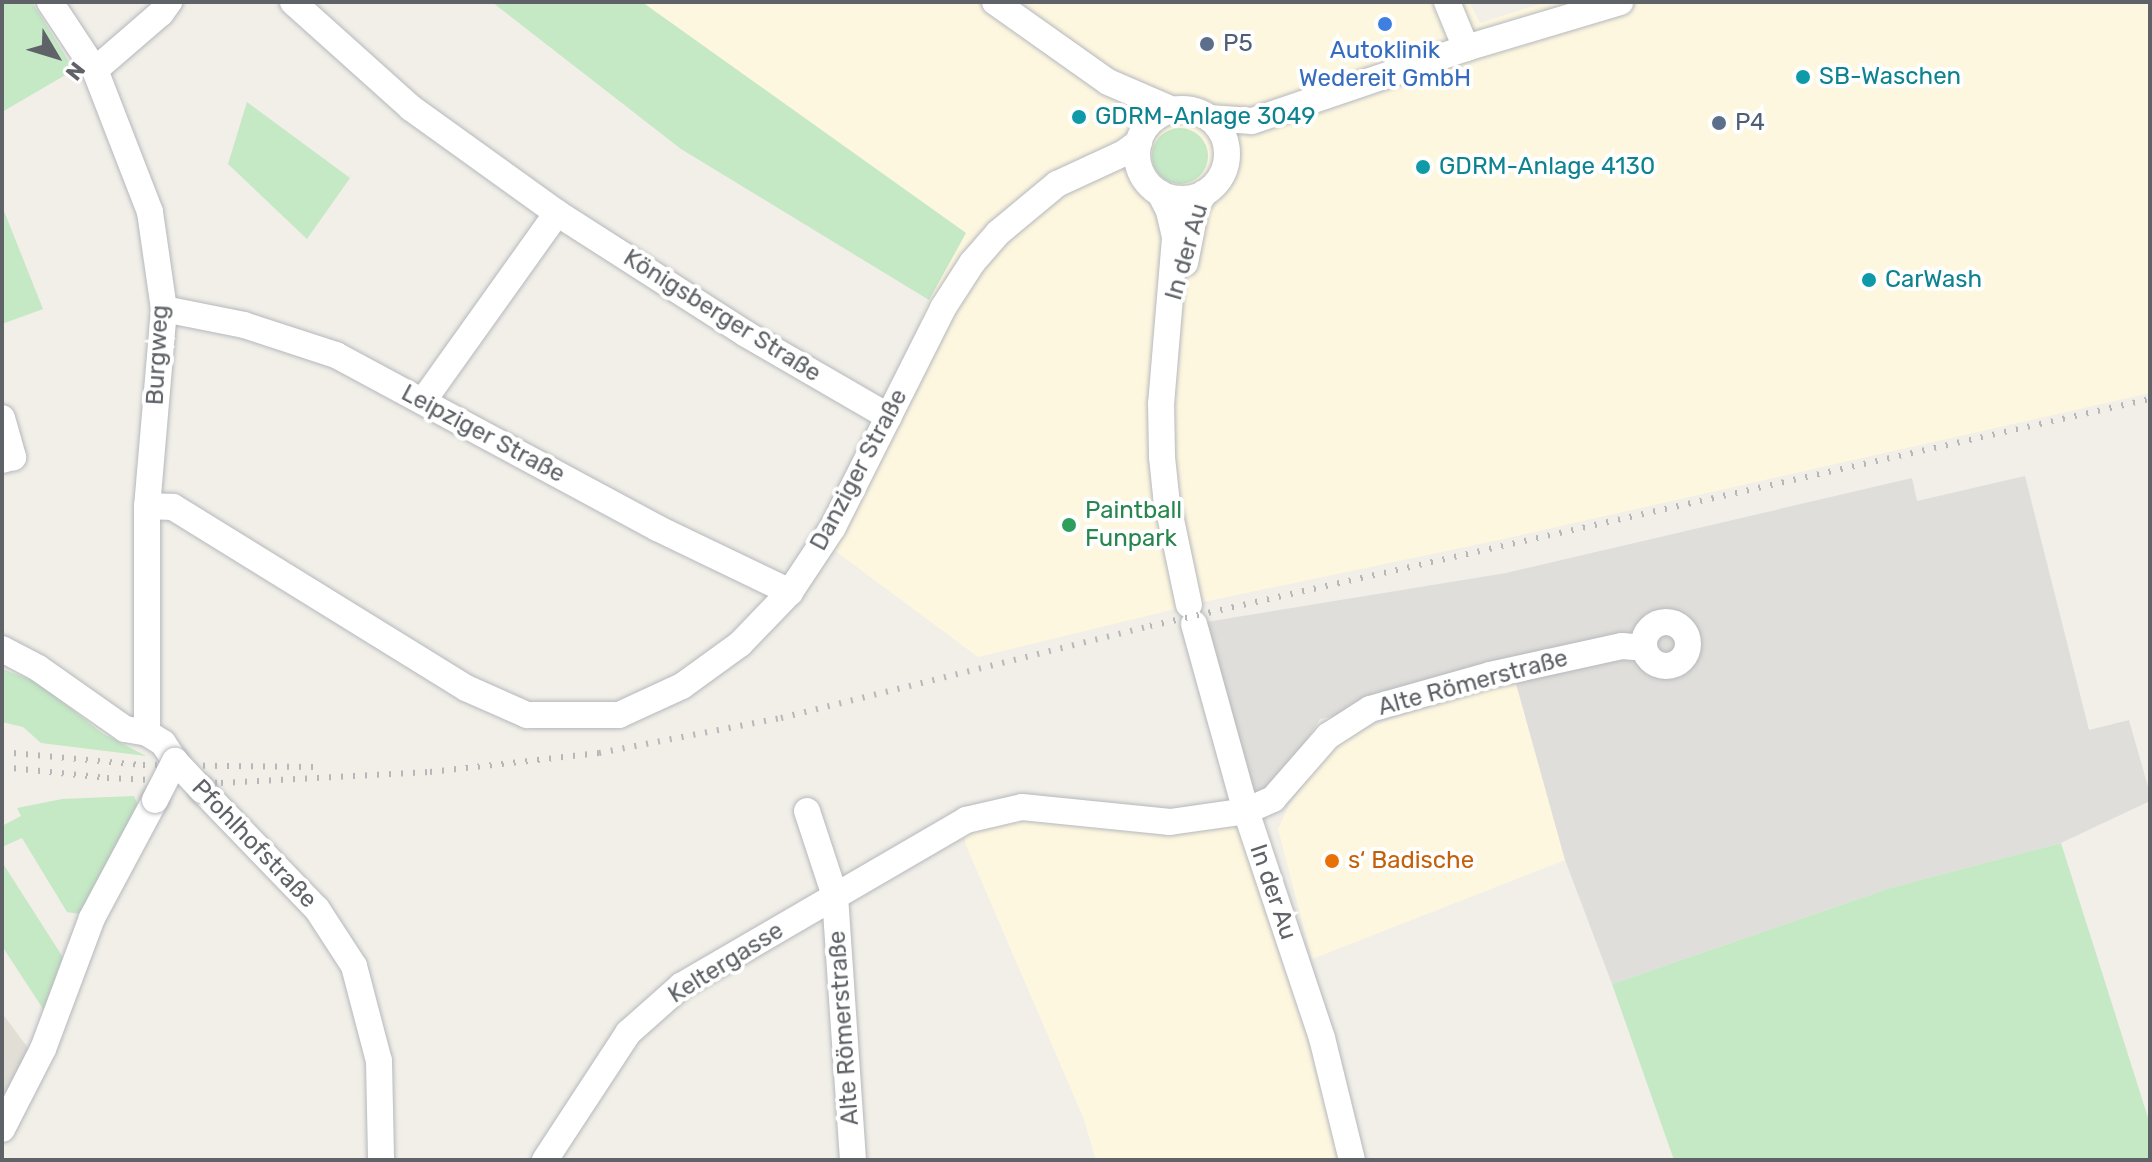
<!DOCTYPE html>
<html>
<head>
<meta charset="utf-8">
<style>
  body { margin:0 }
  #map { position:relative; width:2152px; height:1162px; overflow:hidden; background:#f1efe8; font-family:Rubik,sans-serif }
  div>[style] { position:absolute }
  .commercial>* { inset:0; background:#fef7e0 }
  .industrial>* { inset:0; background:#e0deda }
  .education>* { inset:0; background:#e1ded6 }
  .green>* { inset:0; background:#c5e8c5 }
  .round { border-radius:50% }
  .roads { filter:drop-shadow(0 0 2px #b5b8bc) drop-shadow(0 0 2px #b5b8bc) }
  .minor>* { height:26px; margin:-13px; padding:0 13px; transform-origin:13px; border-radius:13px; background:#fff }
  .minor>.ring { margin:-13px; padding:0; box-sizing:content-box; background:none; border:26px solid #fff; border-radius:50% }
  .rail>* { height:6px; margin-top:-3px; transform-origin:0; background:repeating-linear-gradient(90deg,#b6b7b8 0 2px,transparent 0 12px) }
  .bridges { filter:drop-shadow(0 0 2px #b5b8bc) drop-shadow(0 0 2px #b5b8bc) }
  .minor-bridge>* { height:26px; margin:-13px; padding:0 13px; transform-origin:13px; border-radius:13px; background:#fff }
  .dots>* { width:22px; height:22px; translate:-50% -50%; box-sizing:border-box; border:4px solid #fff; border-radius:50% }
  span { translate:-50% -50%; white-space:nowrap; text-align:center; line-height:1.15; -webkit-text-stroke:8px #fff; paint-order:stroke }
  .service-label { font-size:24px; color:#4e5e75 }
  .left { translate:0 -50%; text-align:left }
  .shop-label { font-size:24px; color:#366cbe }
  .culture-label { font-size:24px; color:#0d838f }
  .street-label { font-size:24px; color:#5f6368 }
  .leisure-label { font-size:24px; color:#27864d }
  .food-label { font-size:24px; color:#c56008 }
  .frame { position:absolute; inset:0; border:4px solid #5f6368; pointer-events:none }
  .north { position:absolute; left:16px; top:16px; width:80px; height:80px; -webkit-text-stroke:6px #fff; paint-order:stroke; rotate:128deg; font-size:22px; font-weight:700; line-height:32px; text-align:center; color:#5f6368 }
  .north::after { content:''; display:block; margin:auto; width:28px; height:36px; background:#5f6368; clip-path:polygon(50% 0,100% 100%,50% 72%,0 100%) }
</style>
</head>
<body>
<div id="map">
  <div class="commercial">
    <i style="clip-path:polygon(642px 2px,1469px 2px,1480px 23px,1546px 2px,2150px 2px,2150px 393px,1499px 540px,1208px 601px,978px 657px,830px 547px,929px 300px,966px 233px)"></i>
    <i style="clip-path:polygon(1515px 680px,1565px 860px,1312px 959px,1278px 829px,1289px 805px,1335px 742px,1393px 718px)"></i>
    <i style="clip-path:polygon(1246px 811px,1322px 1038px,1339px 1160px,1096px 1160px,1083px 1117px,965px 843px,966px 820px)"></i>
  </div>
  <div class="industrial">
    <i style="clip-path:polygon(2025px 476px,2089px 730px,2129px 720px,2150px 794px,2150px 801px,2061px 843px,1890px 888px,1612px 984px,1565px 860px,1515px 680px,1320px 719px,1286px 772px,1246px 811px,1194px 624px,1506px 573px,1912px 478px,1917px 501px)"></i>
  </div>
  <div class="education">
    <i style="clip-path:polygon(2px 1013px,31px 1052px,7px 1094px,2px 1090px)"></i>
  </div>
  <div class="green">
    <i style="clip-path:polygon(2px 2px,32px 2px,74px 70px,2px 112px)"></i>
    <i style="clip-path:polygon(492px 2px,642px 2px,966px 233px,929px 300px,681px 149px)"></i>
    <i style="clip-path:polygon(247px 102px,350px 178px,307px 239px,228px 164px)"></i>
    <i class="round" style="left:1152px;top:128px;width:56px;height:56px"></i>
    <i style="clip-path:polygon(2px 206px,43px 309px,2px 324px)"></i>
    <i style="clip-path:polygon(2px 669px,37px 682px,102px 733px,146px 756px,41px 743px,23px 727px,2px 722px)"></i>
    <i style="clip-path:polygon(134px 796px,139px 807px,86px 915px,67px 912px,22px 838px,2px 847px,2px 826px,21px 816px,17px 808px,62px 799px)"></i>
    <i style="clip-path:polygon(2061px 843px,2150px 1124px,2150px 1160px,1674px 1160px,1612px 984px,1890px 888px)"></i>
    <i style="clip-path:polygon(2px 862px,64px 959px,47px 1015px,2px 946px)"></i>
  </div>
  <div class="roads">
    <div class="minor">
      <i style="left:50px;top:2px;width:82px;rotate:56.5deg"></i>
      <i style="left:95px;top:70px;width:152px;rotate:68.8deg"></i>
      <i style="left:150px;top:212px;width:98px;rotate:81.8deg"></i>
      <i style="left:164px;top:309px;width:198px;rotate:94.9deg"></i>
      <i style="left:147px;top:506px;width:227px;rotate:90deg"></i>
      <i style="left:293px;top:2px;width:159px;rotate:41.9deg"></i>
      <i style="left:411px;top:108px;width:180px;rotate:35.7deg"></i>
      <i style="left:557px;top:213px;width:224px;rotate:32.6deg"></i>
      <i style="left:746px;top:334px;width:165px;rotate:30.1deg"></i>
      <i style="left:995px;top:2px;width:138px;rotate:35.3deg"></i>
      <i style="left:1108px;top:82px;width:71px;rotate:23.3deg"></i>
      <i style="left:1447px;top:2px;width:50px;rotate:67.6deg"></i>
      <i style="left:95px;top:70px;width:87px;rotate:-40.8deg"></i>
      <i style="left:161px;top:13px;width:14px;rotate:-54deg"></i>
      <i class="ring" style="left:1137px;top:109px;width:64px;height:64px"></i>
      <i style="left:1209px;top:118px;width:43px;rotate:4deg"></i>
      <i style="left:1252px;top:121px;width:226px;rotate:-18.8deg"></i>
      <i style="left:1466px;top:48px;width:161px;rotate:-16.6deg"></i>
      <i style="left:1160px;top:193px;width:20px;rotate:63deg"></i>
      <i style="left:1169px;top:211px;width:28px;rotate:77deg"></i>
      <i style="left:1175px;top:238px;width:166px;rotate:94.8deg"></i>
      <i style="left:1161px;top:403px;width:54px;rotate:88.9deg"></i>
      <i style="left:1162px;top:457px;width:39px;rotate:84deg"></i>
      <i style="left:1166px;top:496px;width:111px;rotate:78.1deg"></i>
      <i style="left:1185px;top:263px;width:57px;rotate:-78.9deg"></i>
      <i style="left:1196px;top:207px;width:16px;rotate:-60deg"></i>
      <i style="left:164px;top:309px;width:82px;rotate:11.3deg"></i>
      <i style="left:244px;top:325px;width:97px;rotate:18.1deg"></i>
      <i style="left:336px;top:355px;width:365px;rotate:28.3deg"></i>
      <i style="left:657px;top:528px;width:148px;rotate:25.7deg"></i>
      <i style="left:423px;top:401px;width:231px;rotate:-54.5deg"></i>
      <i style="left:2px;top:418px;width:41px;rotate:74.2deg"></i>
      <i style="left:13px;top:457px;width:11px;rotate:165deg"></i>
      <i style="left:147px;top:506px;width:26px;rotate:2deg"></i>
      <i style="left:173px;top:507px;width:344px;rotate:31.7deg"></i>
      <i style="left:466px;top:688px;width:67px;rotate:23.9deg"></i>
      <i style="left:527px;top:715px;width:92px"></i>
      <i style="left:619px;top:715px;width:69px;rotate:-24.7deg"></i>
      <i style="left:682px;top:686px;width:72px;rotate:-35.9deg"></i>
      <i style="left:740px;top:644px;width:72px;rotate:-46.1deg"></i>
      <i style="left:790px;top:592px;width:78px;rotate:-56.5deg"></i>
      <i style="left:833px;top:527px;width:245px;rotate:-63.3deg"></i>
      <i style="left:943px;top:308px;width:54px;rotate:-57.2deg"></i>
      <i style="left:972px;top:263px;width:40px;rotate:-49deg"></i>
      <i style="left:998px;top:233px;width:77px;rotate:-39.7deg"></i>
      <i style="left:1057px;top:184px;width:74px;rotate:-24.8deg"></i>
      <i style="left:1124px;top:153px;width:19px;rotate:-36deg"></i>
      <i class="ring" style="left:1644px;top:622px;width:18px;height:18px"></i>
      <i style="left:1194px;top:624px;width:194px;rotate:74.5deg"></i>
      <i style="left:1246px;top:811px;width:239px;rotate:71.5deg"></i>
      <i style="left:1322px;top:1038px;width:126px;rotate:76.2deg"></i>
      <i style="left:2px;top:649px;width:41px;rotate:27.8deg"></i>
      <i style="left:38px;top:668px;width:106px;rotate:35deg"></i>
      <i style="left:125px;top:729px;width:22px;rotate:10deg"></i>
      <i style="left:147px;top:733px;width:19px;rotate:32deg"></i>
      <i style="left:163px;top:743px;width:22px;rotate:56deg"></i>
      <i style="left:202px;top:790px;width:165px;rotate:46deg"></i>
      <i style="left:317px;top:909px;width:68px;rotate:57deg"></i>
      <i style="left:354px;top:966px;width:98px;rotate:75.3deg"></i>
      <i style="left:379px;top:1061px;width:99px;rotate:88.8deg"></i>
      <i style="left:807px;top:811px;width:89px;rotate:71.8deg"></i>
      <i style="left:835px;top:896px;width:265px;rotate:86.1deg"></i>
      <i style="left:2px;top:1129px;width:90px;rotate:-62.9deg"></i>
      <i style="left:43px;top:1049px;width:140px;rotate:-69.5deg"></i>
      <i style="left:92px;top:918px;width:134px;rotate:-61.9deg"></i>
      <i style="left:545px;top:1160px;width:152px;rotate:-56.8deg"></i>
      <i style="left:628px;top:1033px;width:71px;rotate:-41.6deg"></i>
      <i style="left:681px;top:986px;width:330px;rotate:-30.2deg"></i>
      <i style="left:966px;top:820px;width:57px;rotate:-13.1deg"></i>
      <i style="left:1022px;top:807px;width:149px;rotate:5.8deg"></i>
      <i style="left:1170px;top:822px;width:77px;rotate:-8.2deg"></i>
      <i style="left:1246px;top:811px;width:30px;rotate:-24deg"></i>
      <i style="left:1273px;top:799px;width:84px;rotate:-48.9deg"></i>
      <i style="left:1328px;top:736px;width:50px;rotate:-32.7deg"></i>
      <i style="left:1370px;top:709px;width:125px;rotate:-15.8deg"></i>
      <i style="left:1490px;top:675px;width:135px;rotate:-12.4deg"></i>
      <i style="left:1622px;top:646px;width:22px;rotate:5deg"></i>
    </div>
  </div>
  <div class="rail">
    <i style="left:2px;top:752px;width:142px;rotate:5.3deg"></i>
    <i style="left:143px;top:765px;width:171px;rotate:0.7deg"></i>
    <i style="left:2px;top:767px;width:106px;rotate:6deg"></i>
    <i style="left:107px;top:778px;width:114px;rotate:2.5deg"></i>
    <i style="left:221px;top:783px;width:209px;rotate:-3deg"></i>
    <i style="left:430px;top:772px;width:170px;rotate:-6.4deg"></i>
    <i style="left:599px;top:753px;width:185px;rotate:-10.9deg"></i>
    <i style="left:781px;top:718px;width:380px;rotate:-14deg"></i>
    <i style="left:1150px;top:626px;width:1025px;rotate:-12.79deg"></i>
  </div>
  <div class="bridges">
    <div class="minor-bridge">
      <i style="left:155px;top:800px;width:44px;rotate:-62.9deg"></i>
      <i style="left:175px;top:761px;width:40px;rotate:47deg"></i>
    </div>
  </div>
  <div class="dots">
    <i style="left:1385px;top:24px;background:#3f7fe0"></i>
    <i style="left:1207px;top:44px;background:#5c6f8a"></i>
    <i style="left:1803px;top:77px;background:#0f9aa8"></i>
    <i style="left:1079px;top:117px;background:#0f9aa8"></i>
    <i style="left:1719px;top:123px;background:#5c6f8a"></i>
    <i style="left:1423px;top:167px;background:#0f9aa8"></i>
    <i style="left:1869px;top:280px;background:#0f9aa8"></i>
    <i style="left:1069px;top:525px;background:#2e9e5b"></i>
    <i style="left:1332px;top:861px;background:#e8710a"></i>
  </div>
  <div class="service-label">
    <span class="left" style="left:1223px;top:44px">P5</span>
    <span class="left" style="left:1735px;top:123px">P4</span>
  </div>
  <div class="shop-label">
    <span style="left:1385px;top:65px">Autoklinik<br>Wedereit GmbH</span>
  </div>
  <div class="culture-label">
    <span class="left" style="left:1819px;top:77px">SB-Waschen</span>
    <span class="left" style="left:1095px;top:117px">GDRM-Anlage 3049</span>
    <span class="left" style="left:1439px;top:167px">GDRM-Anlage 4130</span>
    <span class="left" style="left:1885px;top:280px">CarWash</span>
  </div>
  <div class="street-label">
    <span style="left:1187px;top:252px;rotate:-74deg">In der Au</span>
    <span style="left:722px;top:316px;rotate:32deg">Königsberger Straße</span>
    <span style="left:158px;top:355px;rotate:-87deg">Burgweg</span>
    <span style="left:483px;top:434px;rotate:28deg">Leipziger Straße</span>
    <span style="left:859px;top:470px;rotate:-62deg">Danziger Straße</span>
    <span style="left:1473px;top:683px;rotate:-15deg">Alte Römerstraße</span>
    <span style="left:254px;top:844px;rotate:46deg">Pfohlhofstraße</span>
    <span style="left:1273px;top:892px;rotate:71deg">In der Au</span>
    <span style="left:726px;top:963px;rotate:-32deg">Keltergasse</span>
    <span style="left:844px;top:1028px;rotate:-94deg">Alte Römerstraße</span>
  </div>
  <div class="leisure-label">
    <span class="left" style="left:1085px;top:525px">Paintball<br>Funpark</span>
  </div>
  <div class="food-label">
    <span class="left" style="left:1348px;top:861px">s‘ Badische</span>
  </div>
  <div class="frame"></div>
  <div class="north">N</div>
</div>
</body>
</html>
